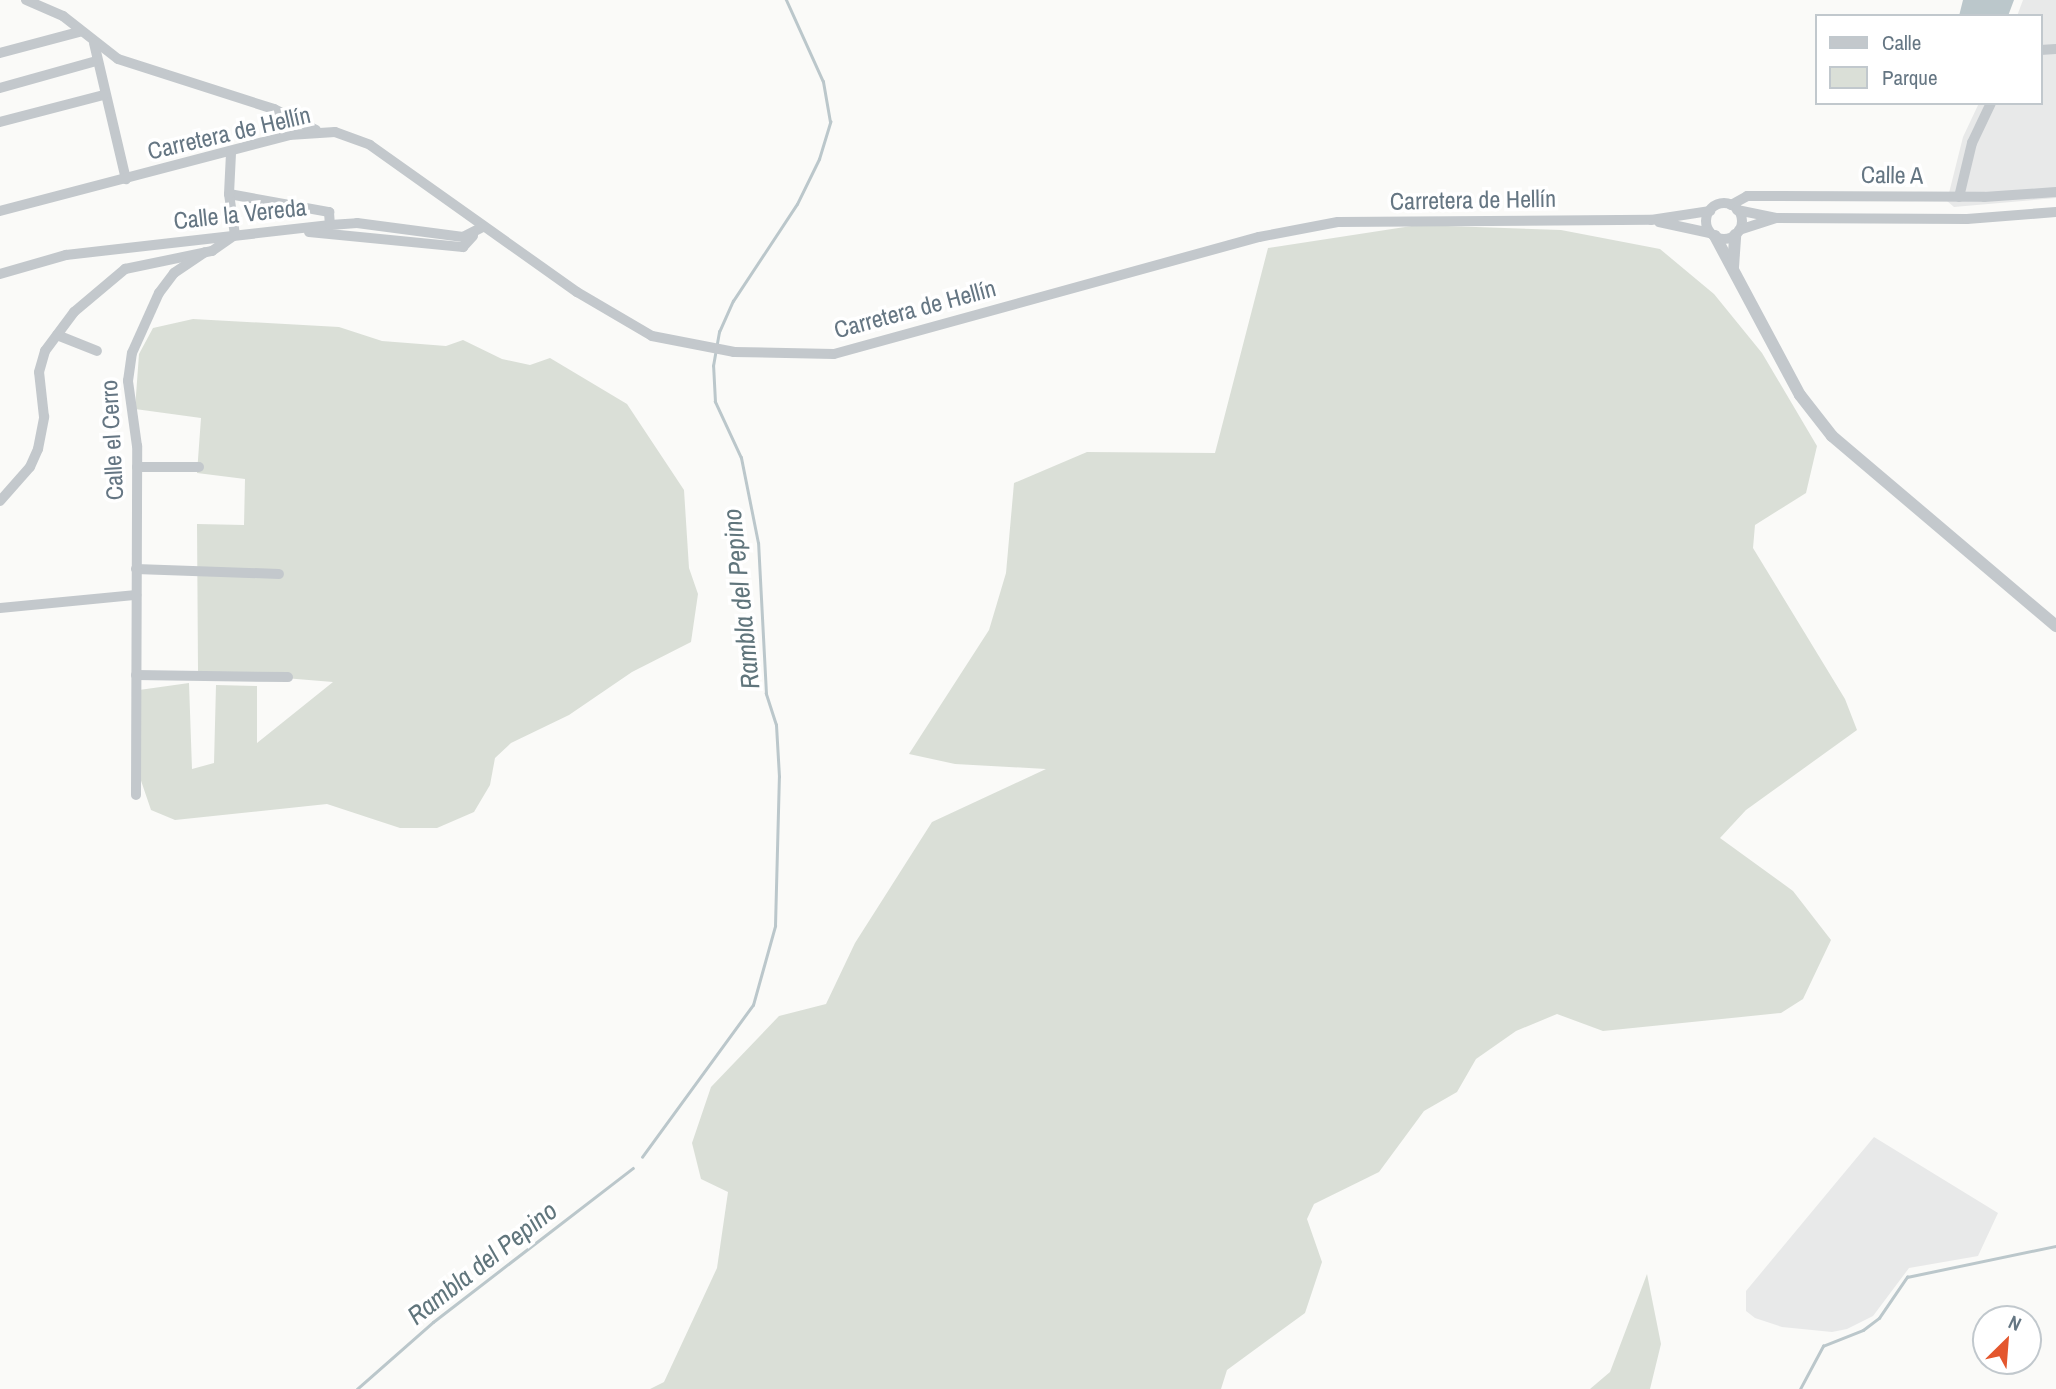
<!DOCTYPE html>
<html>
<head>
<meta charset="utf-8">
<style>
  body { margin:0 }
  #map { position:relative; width:2056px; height:1389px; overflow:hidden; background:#fafaf8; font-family:"Archivo Narrow",sans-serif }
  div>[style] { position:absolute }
  .built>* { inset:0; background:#e8e9e9 }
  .green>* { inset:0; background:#dadfd7 }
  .water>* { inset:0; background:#bbc7cb }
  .stream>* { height:2.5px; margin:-1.25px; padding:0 1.25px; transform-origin:1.25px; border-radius:1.25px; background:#bbc7cb }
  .minor>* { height:10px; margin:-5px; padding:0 5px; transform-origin:5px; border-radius:5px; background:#c3c8cc }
  .minor>.ring { margin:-5px; padding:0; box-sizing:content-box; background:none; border:10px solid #c3c8cc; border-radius:50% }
  .tertiary>* { height:12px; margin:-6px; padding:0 6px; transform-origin:6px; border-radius:6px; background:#c3c8cc }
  span { translate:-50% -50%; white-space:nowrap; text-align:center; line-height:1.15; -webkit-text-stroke:7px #fff; paint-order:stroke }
  .street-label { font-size:24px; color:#657683 }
  .water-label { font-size:26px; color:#60757c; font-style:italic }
  .legend { position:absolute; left:1815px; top:14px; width:228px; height:91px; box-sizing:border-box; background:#fff; border:2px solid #c1c8cd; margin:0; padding:9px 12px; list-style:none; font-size:21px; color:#657683 }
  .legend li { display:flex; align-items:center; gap:14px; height:35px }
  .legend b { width:35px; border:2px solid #c1c8cd }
  .north { position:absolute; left:1972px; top:1305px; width:70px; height:70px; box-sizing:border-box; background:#fff; border:2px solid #c1c8cd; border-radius:50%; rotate:25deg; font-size:19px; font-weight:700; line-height:28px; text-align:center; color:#657683 }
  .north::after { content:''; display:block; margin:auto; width:24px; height:32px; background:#e4572e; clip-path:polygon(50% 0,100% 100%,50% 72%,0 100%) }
</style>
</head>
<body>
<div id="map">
  <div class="built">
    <i style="clip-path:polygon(2023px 0,2056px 0,2056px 198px,1954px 207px,1947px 201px,1963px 137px,1979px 103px,2040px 103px,2040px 16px,2017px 16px)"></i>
    <i style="clip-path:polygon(1874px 1137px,1998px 1213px,1978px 1256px,1909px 1268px,1873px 1316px,1847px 1329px,1832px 1332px,1782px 1327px,1755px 1318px,1746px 1311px,1746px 1291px)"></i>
  </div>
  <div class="green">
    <i style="clip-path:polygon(1418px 225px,1561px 230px,1660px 249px,1714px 294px,1762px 353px,1817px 446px,1806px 493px,1755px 525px,1753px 548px,1845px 699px,1857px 730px,1746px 810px,1720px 838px,1793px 891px,1831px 940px,1803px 999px,1781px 1013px,1603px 1031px,1557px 1014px,1516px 1031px,1476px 1059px,1457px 1092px,1424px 1111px,1379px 1172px,1314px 1204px,1307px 1219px,1322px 1262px,1305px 1313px,1227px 1370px,1221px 1389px,650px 1389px,664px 1382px,717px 1268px,728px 1192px,701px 1179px,692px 1143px,711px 1087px,779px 1016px,826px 1004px,855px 943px,932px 822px,1046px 769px,955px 764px,909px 754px,989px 630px,1006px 573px,1014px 483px,1087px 452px,1215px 453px,1268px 248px)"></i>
    <i style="clip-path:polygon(193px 319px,339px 327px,382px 341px,446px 346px,463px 340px,502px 359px,530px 365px,550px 358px,627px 404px,684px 490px,689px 568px,698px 594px,691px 642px,632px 672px,569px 715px,511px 743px,495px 758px,490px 785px,474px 812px,437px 828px,400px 828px,327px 804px,175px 820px,151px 810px,135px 763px,141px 728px,139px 690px,189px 683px,192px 769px,214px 763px,216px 685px,257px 686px,257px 743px,333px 682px,198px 671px,197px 524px,244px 525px,245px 479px,197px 473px,201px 418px,135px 409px,139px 354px,153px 328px)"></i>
    <i style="clip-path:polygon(1647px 1274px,1661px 1344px,1650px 1389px,1590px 1389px,1610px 1372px)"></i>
  </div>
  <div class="water">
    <i style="clip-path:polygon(1963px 0,2014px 0,2008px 16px,1959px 16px)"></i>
  </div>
  <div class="stream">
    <i style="left:642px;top:1157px;width:188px;rotate:-53.9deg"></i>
    <i style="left:753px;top:1005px;width:82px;rotate:-74.4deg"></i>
    <i style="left:775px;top:926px;width:149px;rotate:-88.5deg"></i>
    <i style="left:779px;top:777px;width:52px;rotate:-93.3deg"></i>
    <i style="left:776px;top:725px;width:33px;rotate:-108deg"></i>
    <i style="left:766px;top:694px;width:151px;rotate:-93deg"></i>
    <i style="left:758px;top:543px;width:87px;rotate:-101.3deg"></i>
    <i style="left:741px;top:458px;width:62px;rotate:-114.9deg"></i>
    <i style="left:715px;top:402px;width:36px;rotate:-93deg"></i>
    <i style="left:713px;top:366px;width:35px;rotate:-80deg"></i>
    <i style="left:719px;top:332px;width:34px;rotate:-66deg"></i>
    <i style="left:733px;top:301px;width:116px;rotate:-56.6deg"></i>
    <i style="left:797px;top:204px;width:50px;rotate:-63.9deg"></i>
    <i style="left:819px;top:159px;width:39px;rotate:-73deg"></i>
    <i style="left:830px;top:122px;width:41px;rotate:-99.9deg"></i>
    <i style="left:823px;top:82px;width:90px;rotate:-114.3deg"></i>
    <i style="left:357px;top:1389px;width:101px;rotate:-41.4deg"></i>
    <i style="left:433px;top:1322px;width:252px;rotate:-37.6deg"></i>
    <i style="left:1800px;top:1389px;width:49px;rotate:-61.9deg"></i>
    <i style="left:1823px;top:1346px;width:43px;rotate:-21.8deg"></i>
    <i style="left:1863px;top:1330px;width:20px;rotate:-37deg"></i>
    <i style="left:1879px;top:1318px;width:50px;rotate:-55.7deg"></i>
    <i style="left:1907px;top:1277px;width:152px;rotate:-11.8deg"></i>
  </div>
  <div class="minor">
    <i style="left:26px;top:0;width:40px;rotate:23.4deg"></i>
    <i style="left:63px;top:16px;width:70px;rotate:38deg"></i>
    <i style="left:118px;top:59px;width:164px;rotate:17.8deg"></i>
    <i style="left:274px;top:109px;width:47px;rotate:26.6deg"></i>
    <i style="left:94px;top:43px;width:140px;rotate:76.8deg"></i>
    <i style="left:2040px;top:50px;width:16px;rotate:-4deg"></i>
    <i style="left:0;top:53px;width:82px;rotate:-14.9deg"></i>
    <i style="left:0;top:88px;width:100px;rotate:-15.7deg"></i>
    <i style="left:0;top:122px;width:107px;rotate:-14.6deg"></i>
    <i style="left:229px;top:194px;width:102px;rotate:10.2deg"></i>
    <i style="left:329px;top:212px;width:13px;rotate:86deg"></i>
    <i style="left:1959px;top:197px;width:56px;rotate:-76.5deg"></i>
    <i style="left:1972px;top:143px;width:44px;rotate:-64.6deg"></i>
    <i class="ring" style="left:1706px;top:203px;width:26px;height:26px"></i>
    <i style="left:1731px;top:205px;width:18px;rotate:-29deg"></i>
    <i style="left:1747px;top:196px;width:237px;rotate:0.2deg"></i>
    <i style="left:1984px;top:197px;width:72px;rotate:-4deg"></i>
    <i style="left:1737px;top:210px;width:41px;rotate:11.3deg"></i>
    <i style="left:1777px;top:218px;width:190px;rotate:0.3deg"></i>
    <i style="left:1967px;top:219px;width:89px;rotate:-4.5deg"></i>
    <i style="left:0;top:211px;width:299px;rotate:-14.7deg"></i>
    <i style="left:289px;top:135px;width:46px;rotate:-3.7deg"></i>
    <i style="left:335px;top:132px;width:37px;rotate:20deg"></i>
    <i style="left:370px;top:145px;width:254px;rotate:35.4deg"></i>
    <i style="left:577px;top:292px;width:87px;rotate:30.4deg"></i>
    <i style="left:652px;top:336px;width:84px;rotate:11deg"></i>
    <i style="left:734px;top:352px;width:100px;rotate:1.1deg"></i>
    <i style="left:834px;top:354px;width:441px;rotate:-15.4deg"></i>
    <i style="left:1259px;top:237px;width:80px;rotate:-10.8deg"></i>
    <i style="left:1338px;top:222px;width:313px;rotate:-0.4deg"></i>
    <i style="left:1651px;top:220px;width:60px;rotate:-8.7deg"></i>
    <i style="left:1659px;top:222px;width:52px;rotate:12.2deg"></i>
    <i style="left:1739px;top:230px;width:39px;rotate:-18deg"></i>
    <i style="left:309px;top:232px;width:155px;rotate:5.6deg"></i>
    <i style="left:463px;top:247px;width:15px;rotate:-48deg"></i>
    <i style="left:0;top:274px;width:69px;rotate:-16.1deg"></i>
    <i style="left:66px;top:255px;width:266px;rotate:-6.5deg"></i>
    <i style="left:330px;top:225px;width:27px;rotate:-4deg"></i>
    <i style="left:357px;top:223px;width:107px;rotate:7.5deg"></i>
    <i style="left:463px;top:237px;width:22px;rotate:-27deg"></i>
    <i style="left:57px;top:335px;width:43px;rotate:21.8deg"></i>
    <i style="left:137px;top:467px;width:62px"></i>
    <i style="left:0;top:501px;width:45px;rotate:-48.6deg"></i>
    <i style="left:30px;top:467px;width:20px;rotate:-66deg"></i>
    <i style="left:38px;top:449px;width:33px;rotate:-79deg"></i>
    <i style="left:44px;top:417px;width:45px;rotate:-96.3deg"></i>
    <i style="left:39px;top:372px;width:22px;rotate:-74deg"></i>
    <i style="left:45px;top:351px;width:49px;rotate:-53.4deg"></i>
    <i style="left:74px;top:312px;width:67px;rotate:-40.1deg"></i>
    <i style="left:125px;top:269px;width:89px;rotate:-11.7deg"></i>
    <i style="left:212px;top:251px;width:28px;rotate:-35deg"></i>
    <i style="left:235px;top:235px;width:41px;rotate:-98.3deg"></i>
    <i style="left:229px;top:194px;width:41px;rotate:-87.2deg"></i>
    <i style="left:136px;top:569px;width:143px;rotate:2deg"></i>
    <i style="left:0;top:608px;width:137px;rotate:-5.5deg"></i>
    <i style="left:136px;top:675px;width:152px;rotate:0.8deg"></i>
    <i style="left:136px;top:795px;width:349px;rotate:-89.8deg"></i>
    <i style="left:137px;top:446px;width:66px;rotate:-97.9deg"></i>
    <i style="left:128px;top:381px;width:28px;rotate:-82deg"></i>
    <i style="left:132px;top:353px;width:66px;rotate:-65.8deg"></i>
    <i style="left:159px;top:293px;width:25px;rotate:-53deg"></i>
    <i style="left:174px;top:273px;width:37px;rotate:-34deg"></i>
  </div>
  <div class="tertiary">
    <i style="left:1715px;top:236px;width:180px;rotate:61.9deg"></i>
    <i style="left:1800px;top:395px;width:52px;rotate:52deg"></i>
    <i style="left:1832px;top:436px;width:294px;rotate:40.3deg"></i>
    <i style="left:1733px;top:267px;width:32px;rotate:-86deg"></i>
  </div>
  <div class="street-label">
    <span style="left:229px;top:133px;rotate:-13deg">Carretera de Hellín</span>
    <span style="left:1892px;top:175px;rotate:1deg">Calle A</span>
    <span style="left:1473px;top:200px;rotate:-1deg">Carretera de Hellín</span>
    <span style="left:240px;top:214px;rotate:-6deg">Calle la Vereda</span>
    <span style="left:915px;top:309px;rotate:-15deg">Carretera de Hellín</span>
    <span style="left:112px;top:440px;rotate:-93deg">Calle el Cerro</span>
  </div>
  <div class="water-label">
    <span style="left:741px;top:599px;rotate:-96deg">Rambla del Pepino</span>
    <span style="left:482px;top:1263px;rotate:-38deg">Rambla del Pepino</span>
  </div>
  <ul class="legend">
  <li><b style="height:9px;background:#c3c8cc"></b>Calle</li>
  <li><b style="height:19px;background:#dadfd7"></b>Parque</li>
  </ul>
  <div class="north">N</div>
</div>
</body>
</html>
